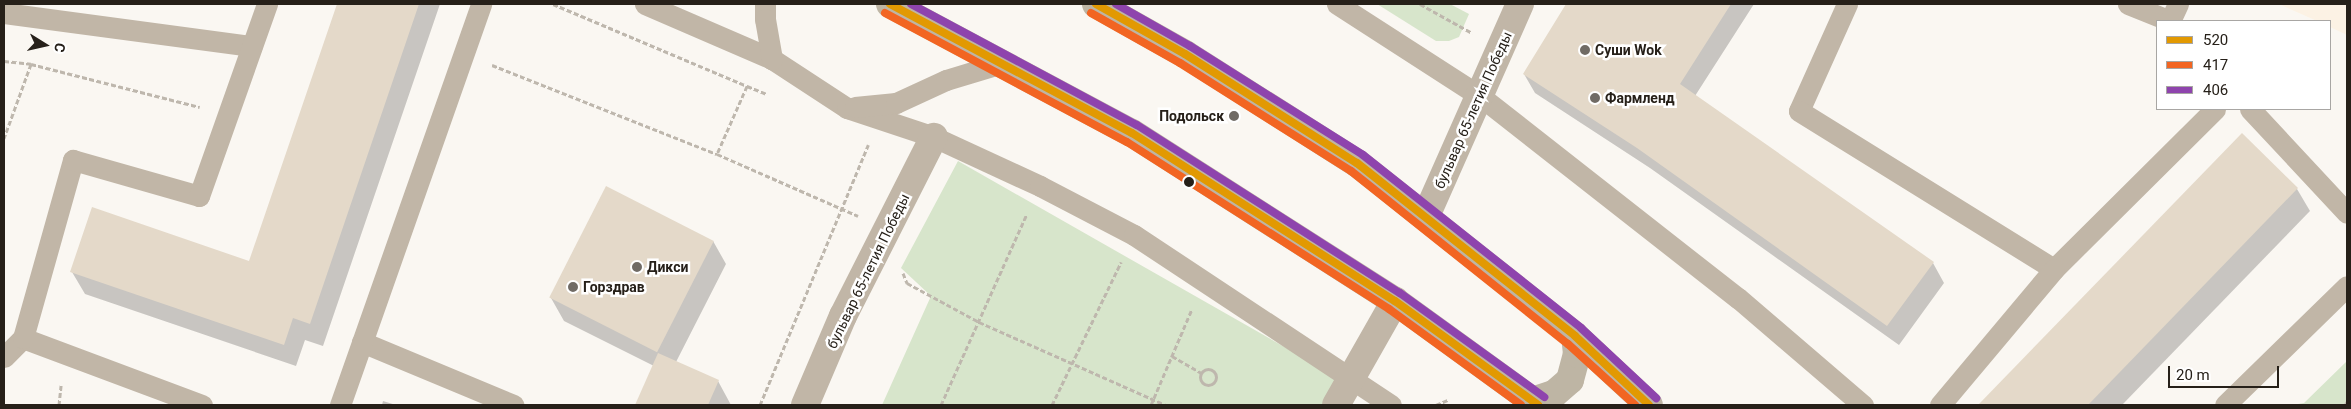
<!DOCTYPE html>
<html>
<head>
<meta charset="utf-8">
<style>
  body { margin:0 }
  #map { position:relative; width:2351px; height:409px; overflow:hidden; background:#faf7f2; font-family:Roboto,sans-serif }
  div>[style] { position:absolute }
  .built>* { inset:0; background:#fcf2e4 }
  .green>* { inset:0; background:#d7e5cb }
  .shadow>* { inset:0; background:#0003 }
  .building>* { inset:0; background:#e4d9c9; transform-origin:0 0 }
  .path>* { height:3px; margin-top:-1.5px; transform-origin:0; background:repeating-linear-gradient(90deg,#beb7ad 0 5px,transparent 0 7.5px) }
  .path>.ring { margin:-1.5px; padding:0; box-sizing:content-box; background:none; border:3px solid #beb7ad; border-radius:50% }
  .service>* { height:21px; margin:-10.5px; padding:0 10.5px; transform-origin:10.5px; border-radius:10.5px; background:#c1b6a7 }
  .minor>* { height:28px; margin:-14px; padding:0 14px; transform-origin:14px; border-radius:14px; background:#c1b6a7 }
  .secondary>* { height:28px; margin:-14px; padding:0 14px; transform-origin:14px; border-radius:14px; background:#beb5a4 }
  .bus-1>* { height:8px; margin:-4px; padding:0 4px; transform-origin:4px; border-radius:4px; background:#e29902 }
  .bus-2>* { height:8px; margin:-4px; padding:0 4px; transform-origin:4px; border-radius:4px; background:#f26522 }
  .bus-3>* { height:8px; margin:-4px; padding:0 4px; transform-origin:4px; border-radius:4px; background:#8e44ad }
  .dots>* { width:14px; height:14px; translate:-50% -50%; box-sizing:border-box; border:2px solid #fff; border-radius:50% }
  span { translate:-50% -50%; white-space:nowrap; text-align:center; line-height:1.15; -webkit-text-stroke:5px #fff; paint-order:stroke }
  .poi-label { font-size:14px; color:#262019; font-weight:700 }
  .left { translate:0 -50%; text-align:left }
  .right { translate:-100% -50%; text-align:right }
  .street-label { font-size:14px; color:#262019 }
  .frame { position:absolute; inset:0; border:5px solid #262019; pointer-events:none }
  .legend { position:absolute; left:2156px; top:20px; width:175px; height:90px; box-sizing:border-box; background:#fff; border:1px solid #a8a6a3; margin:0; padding:6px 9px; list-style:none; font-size:15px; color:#262019 }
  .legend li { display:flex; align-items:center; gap:10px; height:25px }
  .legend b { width:25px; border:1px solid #a8a6a3 }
  .north { position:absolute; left:20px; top:20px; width:50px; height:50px; -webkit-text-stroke:4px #fff; paint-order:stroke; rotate:100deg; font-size:14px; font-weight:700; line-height:20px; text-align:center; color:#262019 }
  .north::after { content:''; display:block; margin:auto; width:18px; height:22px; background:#262019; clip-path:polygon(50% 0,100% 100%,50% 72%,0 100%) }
  .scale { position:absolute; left:2168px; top:366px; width:111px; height:22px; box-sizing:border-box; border:2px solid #262019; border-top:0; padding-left:6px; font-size:15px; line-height:18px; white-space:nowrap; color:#262019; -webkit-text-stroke:4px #fff; paint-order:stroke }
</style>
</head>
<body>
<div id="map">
  <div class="built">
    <i style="clip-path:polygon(2279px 4px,2347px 4px,2347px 35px,2330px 27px,2330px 21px,2317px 21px)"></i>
  </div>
  <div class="green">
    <i style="clip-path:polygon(1377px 4px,1450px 4px,1469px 14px,1459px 37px,1449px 41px,1436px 41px)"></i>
    <i style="clip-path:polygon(958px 161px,1339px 378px,1326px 405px,882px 405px,931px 296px,901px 268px)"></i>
    <i style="clip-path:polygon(2347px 361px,2347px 405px,2292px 405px,2304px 403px)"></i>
  </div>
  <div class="shadow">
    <i style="clip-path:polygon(338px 4px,440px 4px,323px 346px,305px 340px,296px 366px,85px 294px,72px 272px,250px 262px)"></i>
    <i style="clip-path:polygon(1568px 4px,1754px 4px,1695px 96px,1933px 263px,1944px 283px,1899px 345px,1650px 168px,1535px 93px,1524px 74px)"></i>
    <i style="clip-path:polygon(2242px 135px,2297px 189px,2310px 211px,2122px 405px,1994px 405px,1989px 396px)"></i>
    <i style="clip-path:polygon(713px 241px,726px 264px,676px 362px,718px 381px,731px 405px,636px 405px,654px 366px,564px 321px,551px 298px)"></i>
    <i style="clip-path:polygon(383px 401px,396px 405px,382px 405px)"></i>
  </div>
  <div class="building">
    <i style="clip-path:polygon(337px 4px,419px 4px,310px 324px,293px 318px,284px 345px,70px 272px,92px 207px,249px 261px)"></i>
    <i style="clip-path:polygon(1566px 4px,1731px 4px,1680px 84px,1934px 262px,1887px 326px,1637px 148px,1523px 74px)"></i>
    <i style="clip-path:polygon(2242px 133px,2298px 188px,2088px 405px,1978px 405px)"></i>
    <i style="left:606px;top:186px;width:121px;height:125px;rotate:27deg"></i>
    <i style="clip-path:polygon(658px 353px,719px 380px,708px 405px,635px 405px)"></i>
  </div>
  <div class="path">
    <i style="left:553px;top:4px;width:211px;rotate:22.9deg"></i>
    <i style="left:747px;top:86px;width:74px;rotate:113.8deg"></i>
    <i style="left:1420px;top:4px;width:60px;rotate:29.1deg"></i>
    <i style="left:4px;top:61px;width:27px;rotate:6deg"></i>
    <i style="left:31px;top:64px;width:79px;rotate:110deg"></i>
    <i style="left:31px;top:64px;width:174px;rotate:14.3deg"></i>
    <i style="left:492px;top:65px;width:242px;rotate:21.6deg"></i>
    <i style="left:717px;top:154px;width:154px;rotate:23.7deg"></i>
    <i style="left:747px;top:86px;width:22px;rotate:22deg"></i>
    <i style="left:903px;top:273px;width:11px;rotate:68deg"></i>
    <i style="left:907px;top:283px;width:82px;rotate:28.4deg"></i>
    <i style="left:979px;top:322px;width:204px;rotate:24deg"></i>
    <i style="left:1172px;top:356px;width:34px;rotate:30deg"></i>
    <i class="ring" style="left:1200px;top:369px;width:13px;height:13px"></i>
    <i style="left:59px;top:405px;width:20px;rotate:-84deg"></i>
    <i style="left:760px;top:405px;width:282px;rotate:-67.4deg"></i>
    <i style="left:941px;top:405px;width:209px;rotate:-65.8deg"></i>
    <i style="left:1052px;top:405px;width:159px;rotate:-64.2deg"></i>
    <i style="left:1151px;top:405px;width:104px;rotate:-66.9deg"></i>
    <i style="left:1436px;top:405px;width:13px;rotate:-23deg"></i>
    <i style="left:2345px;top:405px;width:4px;rotate:-56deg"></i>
  </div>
  <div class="service">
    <i style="left:645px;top:4px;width:138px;rotate:23.4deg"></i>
    <i style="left:772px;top:59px;width:90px;rotate:33.2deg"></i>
    <i style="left:847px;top:108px;width:92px;rotate:18.4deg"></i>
    <i style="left:934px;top:137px;width:117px;rotate:24.8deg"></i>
    <i style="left:1040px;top:186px;width:106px;rotate:27.5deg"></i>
    <i style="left:1134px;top:235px;width:308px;rotate:33.5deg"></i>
    <i style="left:765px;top:4px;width:15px;rotate:90deg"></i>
    <i style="left:765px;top:19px;width:41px;rotate:80.1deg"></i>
    <i style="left:1337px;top:4px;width:170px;rotate:32.8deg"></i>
    <i style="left:1480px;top:96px;width:328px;rotate:38.1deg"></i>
    <i style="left:1738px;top:298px;width:165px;rotate:40.6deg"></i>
    <i style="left:1847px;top:4px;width:117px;rotate:114.2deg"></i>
    <i style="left:1799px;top:111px;width:300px;rotate:31.8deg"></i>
    <i style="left:2054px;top:269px;width:227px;rotate:-44.8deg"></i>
    <i style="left:2128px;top:4px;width:45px;rotate:22deg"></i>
    <i style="left:2170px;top:21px;width:19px;rotate:-65deg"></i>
    <i style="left:4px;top:13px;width:250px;rotate:7.6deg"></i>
    <i style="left:855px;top:107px;width:41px;rotate:-5.6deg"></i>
    <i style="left:896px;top:103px;width:55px;rotate:-24.7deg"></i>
    <i style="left:946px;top:80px;width:59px;rotate:-16.9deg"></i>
    <i style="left:2250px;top:109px;width:142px;rotate:47deg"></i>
    <i style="left:362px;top:342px;width:164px;rotate:22.6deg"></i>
    <i style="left:4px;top:357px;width:27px;rotate:-45deg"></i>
    <i style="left:202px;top:405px;width:191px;rotate:-159.5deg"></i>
    <i style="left:23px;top:338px;width:185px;rotate:-74.3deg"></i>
    <i style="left:73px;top:160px;width:131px;rotate:15.9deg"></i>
    <i style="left:199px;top:196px;width:204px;rotate:-70.5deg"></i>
    <i style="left:340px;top:405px;width:425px;rotate:-70.6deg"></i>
    <i style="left:1940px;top:405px;width:177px;rotate:-50deg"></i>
    <i style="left:2225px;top:405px;width:170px;rotate:-44.3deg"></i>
  </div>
  <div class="minor">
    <i style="left:1426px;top:216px;width:232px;rotate:-66.1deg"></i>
    <i style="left:805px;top:405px;width:97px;rotate:-66.9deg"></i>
    <i style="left:843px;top:316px;width:201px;rotate:-63.1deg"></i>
    <i style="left:1336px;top:405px;width:120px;rotate:-60.4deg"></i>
  </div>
  <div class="secondary">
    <i style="left:890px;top:4px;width:274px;rotate:28.1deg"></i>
    <i style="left:1132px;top:133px;width:312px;rotate:32.6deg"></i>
    <i style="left:1395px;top:301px;width:177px;rotate:36deg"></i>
    <i style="left:1096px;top:4px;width:102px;rotate:29.3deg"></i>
    <i style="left:1185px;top:54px;width:204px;rotate:32.4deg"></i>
    <i style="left:1357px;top:163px;width:278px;rotate:38.4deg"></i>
    <i style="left:1575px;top:336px;width:101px;rotate:43deg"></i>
    <i style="left:1532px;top:401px;width:23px;rotate:-18deg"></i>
    <i style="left:1554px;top:394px;width:21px;rotate:-41deg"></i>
    <i style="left:1570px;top:380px;width:27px;rotate:-75deg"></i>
    <i style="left:1577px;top:354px;width:18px;rotate:-96deg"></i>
  </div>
  <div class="bus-1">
    <i style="left:890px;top:4px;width:274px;rotate:28.1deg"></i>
    <i style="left:1132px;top:133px;width:312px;rotate:32.6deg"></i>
    <i style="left:1395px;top:301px;width:177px;rotate:36deg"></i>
    <i style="left:1096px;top:4px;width:102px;rotate:29.3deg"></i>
    <i style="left:1185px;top:54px;width:204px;rotate:32.4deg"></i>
    <i style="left:1357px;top:163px;width:278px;rotate:38.4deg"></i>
    <i style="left:1575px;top:336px;width:101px;rotate:43deg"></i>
  </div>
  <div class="bus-2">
    <i style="left:885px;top:13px;width:274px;rotate:28.1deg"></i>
    <i style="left:1127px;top:142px;width:311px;rotate:32.5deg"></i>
    <i style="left:1389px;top:309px;width:163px;rotate:36deg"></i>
    <i style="left:1091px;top:13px;width:102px;rotate:29.3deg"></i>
    <i style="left:1180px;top:63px;width:202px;rotate:32.3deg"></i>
    <i style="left:1351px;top:171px;width:278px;rotate:38.6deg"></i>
    <i style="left:1568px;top:344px;width:91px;rotate:42.3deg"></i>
  </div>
  <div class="bus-3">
    <i style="left:911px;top:4px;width:256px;rotate:28.2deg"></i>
    <i style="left:1137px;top:125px;width:312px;rotate:32.6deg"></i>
    <i style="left:1400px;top:293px;width:178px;rotate:35.8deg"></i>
    <i style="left:1116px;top:4px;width:85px;rotate:29.6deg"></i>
    <i style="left:1190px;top:46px;width:204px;rotate:32.2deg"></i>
    <i style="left:1363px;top:155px;width:278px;rotate:38.4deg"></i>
    <i style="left:1581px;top:328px;width:103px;rotate:43deg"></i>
  </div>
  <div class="dots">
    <i style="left:1585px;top:50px;background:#706b65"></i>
    <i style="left:1595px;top:98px;background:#706b65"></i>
    <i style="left:1234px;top:116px;background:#706b65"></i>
    <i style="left:1189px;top:182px;background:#262019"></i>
    <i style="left:637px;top:267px;background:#706b65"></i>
    <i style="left:573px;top:287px;background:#706b65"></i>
  </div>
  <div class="poi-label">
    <span class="left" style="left:1595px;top:50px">Суши Wok</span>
    <span class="left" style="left:1605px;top:98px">Фармленд</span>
    <span class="right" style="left:1224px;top:116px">Подольск</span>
    <span class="left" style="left:647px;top:267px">Дикси</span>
    <span class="left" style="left:583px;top:287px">Горздрав</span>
  </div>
  <div class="street-label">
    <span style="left:1473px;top:110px;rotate:-66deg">бульвар 65-летия Победы</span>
    <span style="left:868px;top:271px;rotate:-64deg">бульвар 65-летия Победы</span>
  </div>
  <div class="frame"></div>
  <ul class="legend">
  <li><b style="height:6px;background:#e29902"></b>520</li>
  <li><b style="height:6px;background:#f26522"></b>417</li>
  <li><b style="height:6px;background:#8e44ad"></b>406</li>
  </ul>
  <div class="north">С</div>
  <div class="scale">20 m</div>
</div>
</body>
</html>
